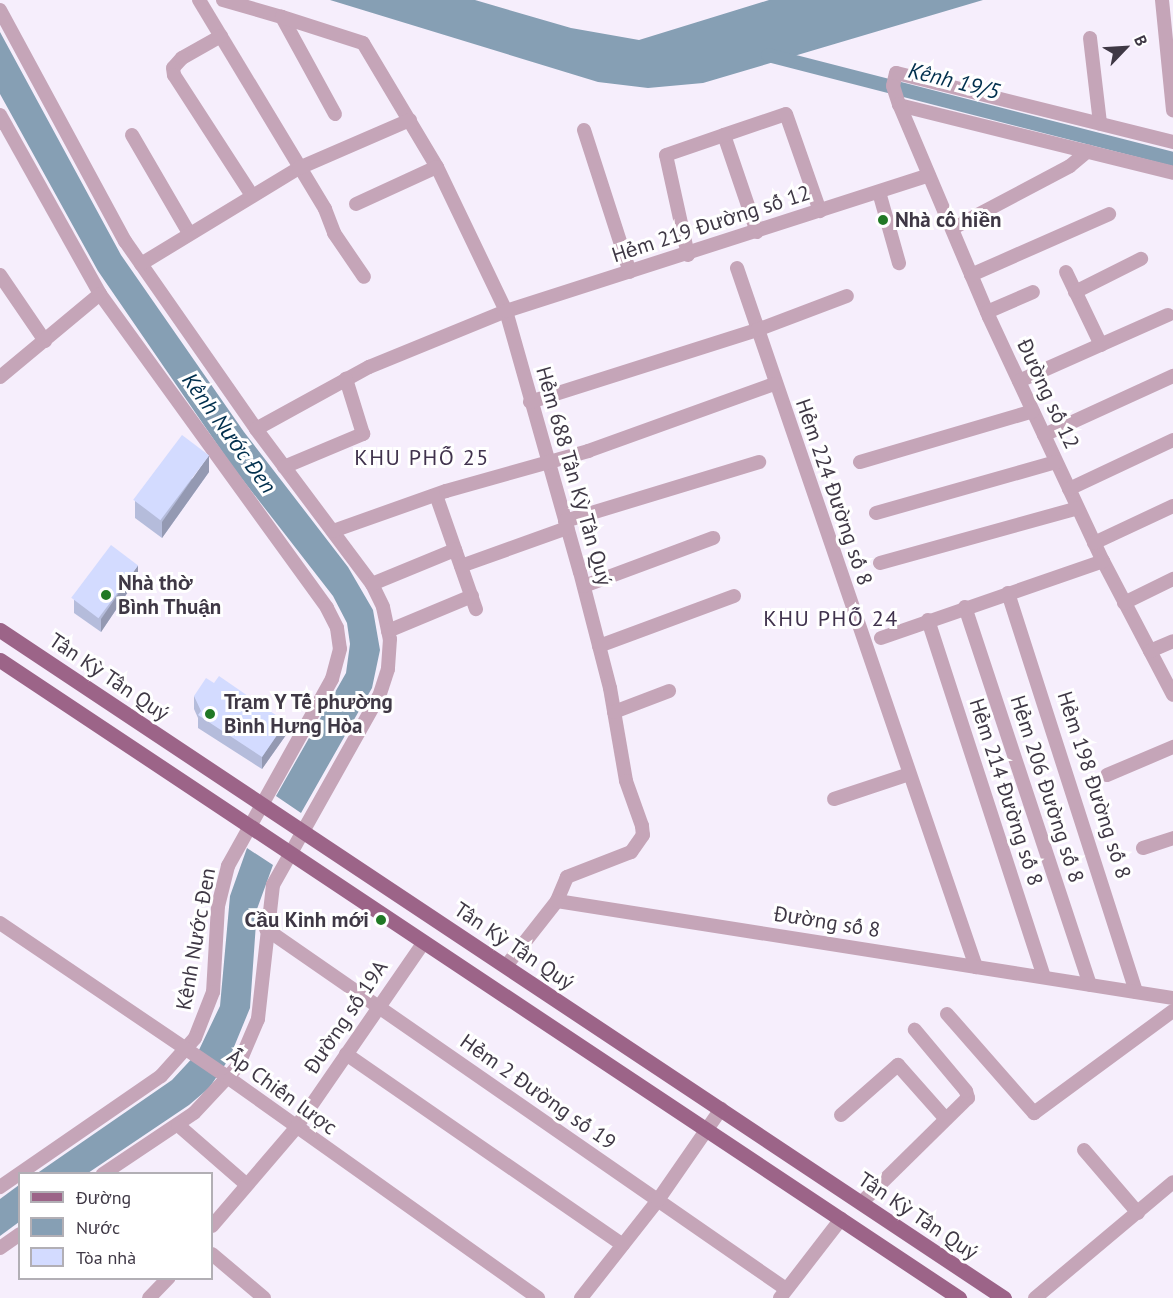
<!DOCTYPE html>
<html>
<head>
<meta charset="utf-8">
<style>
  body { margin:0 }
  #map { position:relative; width:1173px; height:1298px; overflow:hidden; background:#f6eefc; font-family:"PT Sans",sans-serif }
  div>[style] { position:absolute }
  .water>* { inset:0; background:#869fb4 }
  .canal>* { height:14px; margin:-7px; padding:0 7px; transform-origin:7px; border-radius:7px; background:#869fb4 }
  .minor>* { height:14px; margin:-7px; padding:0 7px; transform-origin:7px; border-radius:7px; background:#c5a5b8 }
  .major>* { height:15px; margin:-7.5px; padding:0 7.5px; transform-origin:7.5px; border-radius:7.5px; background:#9c6488 }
  .wall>* { inset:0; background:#b5bcdb }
  .shaded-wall>* { inset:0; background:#9499b2 }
  .building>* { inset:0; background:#d3dbff; transform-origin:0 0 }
  .dots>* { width:16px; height:16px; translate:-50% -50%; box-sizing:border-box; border:3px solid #fff; border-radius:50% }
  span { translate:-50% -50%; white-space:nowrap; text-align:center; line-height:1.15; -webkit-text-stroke:6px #fff; paint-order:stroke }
  .poi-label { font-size:21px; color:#3f3845; font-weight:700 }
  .left { translate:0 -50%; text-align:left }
  .right { translate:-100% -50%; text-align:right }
  .street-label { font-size:21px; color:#3f3845 }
  .water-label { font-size:22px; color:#002f4d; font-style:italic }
  .neighbourhood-label { font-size:22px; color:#40324d; letter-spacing:1.5px }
  .legend { position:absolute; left:18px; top:1172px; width:195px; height:108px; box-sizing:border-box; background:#fff; border:2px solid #b2afb5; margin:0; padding:8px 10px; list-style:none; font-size:18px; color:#3f3845 }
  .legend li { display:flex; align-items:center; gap:12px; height:30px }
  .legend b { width:30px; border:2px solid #b2afb5 }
  .north { position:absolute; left:1095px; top:18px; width:60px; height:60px; -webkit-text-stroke:4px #fff; paint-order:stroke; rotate:65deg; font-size:16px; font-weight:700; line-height:24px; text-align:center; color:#3f3845 }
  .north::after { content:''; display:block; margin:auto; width:21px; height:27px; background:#3f3845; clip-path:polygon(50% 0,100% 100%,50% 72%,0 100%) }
</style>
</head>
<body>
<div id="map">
  <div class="water">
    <i style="clip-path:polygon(330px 0,475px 0,571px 28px,639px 40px,769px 0,983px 0,703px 83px,648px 88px,598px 82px)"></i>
    <i style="clip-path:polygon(0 32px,121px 255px,244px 432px,348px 567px,373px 610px,380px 650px,372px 688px,301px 813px,276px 796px,346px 673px,350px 644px,347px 623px,333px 596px,232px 466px,98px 271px,0 94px)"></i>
    <i style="clip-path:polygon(247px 848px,273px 865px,257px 909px,250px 1008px,229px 1059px,209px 1088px,189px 1105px,88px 1173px,36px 1174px,172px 1080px,198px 1052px,220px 1006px,230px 896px)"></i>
    <i style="clip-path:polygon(19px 1185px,19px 1222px,0 1236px,0 1199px)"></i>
  </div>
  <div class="canal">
    <i style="left:768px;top:55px;width:418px;rotate:14.4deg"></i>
  </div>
  <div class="minor">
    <i style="left:199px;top:0;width:244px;rotate:58.9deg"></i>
    <i style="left:325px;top:209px;width:26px;rotate:69deg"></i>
    <i style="left:334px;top:233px;width:53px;rotate:55.7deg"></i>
    <i style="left:223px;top:0;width:61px;rotate:16.1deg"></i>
    <i style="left:1162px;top:0;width:111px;rotate:84.3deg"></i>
    <i style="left:0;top:10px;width:263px;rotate:61.6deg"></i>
    <i style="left:125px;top:241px;width:229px;rotate:55.1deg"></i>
    <i style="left:256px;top:429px;width:194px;rotate:53.2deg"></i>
    <i style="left:372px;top:584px;width:25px;rotate:64deg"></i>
    <i style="left:383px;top:607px;width:33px;rotate:78deg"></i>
    <i style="left:390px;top:639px;width:30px;rotate:94deg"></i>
    <i style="left:388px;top:669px;width:28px;rotate:108deg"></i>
    <i style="left:379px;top:696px;width:217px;rotate:119.3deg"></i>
    <i style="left:273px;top:885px;width:135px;rotate:96.4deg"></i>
    <i style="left:258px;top:1019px;width:51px;rotate:113.1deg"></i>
    <i style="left:238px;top:1066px;width:64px;rotate:133.1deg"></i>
    <i style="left:194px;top:1113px;width:110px;rotate:146.2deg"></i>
    <i style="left:221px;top:36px;width:45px;rotate:150.6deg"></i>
    <i style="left:182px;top:58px;width:13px;rotate:132deg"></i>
    <i style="left:173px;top:68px;width:7px;rotate:82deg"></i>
    <i style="left:174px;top:75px;width:142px;rotate:57.1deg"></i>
    <i style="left:1090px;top:38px;width:86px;rotate:83.3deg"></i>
    <i style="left:899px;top:105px;width:282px;rotate:13.9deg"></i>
    <i style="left:335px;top:114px;width:111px;rotate:-118.7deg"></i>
    <i style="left:282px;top:17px;width:85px;rotate:17.8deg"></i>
    <i style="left:363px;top:43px;width:144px;rotate:59.2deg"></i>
    <i style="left:437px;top:167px;width:160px;rotate:64.4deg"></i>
    <i style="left:506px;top:311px;width:271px;rotate:74.2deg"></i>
    <i style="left:580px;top:572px;width:120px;rotate:75.5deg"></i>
    <i style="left:610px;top:688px;width:94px;rotate:80.2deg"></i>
    <i style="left:626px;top:781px;width:48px;rotate:70.4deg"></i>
    <i style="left:642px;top:826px;width:9px;rotate:84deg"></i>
    <i style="left:643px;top:835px;width:21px;rotate:125deg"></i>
    <i style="left:631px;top:852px;width:69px;rotate:158.7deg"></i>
    <i style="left:567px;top:877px;width:26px;rotate:113deg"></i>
    <i style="left:0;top:115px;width:205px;rotate:60.8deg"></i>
    <i style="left:100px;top:294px;width:387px;rotate:54.1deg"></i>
    <i style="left:327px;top:608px;width:22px;rotate:63deg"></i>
    <i style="left:337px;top:628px;width:21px;rotate:82deg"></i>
    <i style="left:340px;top:649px;width:31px;rotate:105deg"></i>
    <i style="left:332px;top:679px;width:214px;rotate:119.1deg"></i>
    <i style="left:228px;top:866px;width:41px;rotate:104deg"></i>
    <i style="left:218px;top:906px;width:86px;rotate:93.3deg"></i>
    <i style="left:213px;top:992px;width:49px;rotate:111.4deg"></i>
    <i style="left:195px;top:1038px;width:51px;rotate:131.8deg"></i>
    <i style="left:161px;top:1076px;width:196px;rotate:145.4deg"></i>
    <i style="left:584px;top:130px;width:149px;rotate:72.1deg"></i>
    <i style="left:132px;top:135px;width:113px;rotate:59.8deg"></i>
    <i style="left:1173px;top:142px;width:285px;rotate:-166deg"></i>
    <i style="left:896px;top:73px;width:13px;rotate:103deg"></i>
    <i style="left:893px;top:86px;width:19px;rotate:72deg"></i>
    <i style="left:899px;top:104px;width:231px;rotate:67.1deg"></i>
    <i style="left:989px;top:317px;width:269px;rotate:65deg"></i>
    <i style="left:1103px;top:561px;width:151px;rotate:62.4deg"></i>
    <i style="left:879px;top:192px;width:74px;rotate:74.3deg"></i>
    <i style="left:356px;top:204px;width:89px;rotate:-24.6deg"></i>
    <i style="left:953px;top:228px;width:132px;rotate:-27.9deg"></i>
    <i style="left:1070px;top:166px;width:23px;rotate:-40deg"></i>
    <i style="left:757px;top:232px;width:102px;rotate:-108.8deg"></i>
    <i style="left:724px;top:135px;width:65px;rotate:-18.7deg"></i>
    <i style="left:786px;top:114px;width:103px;rotate:70.7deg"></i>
    <i style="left:688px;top:255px;width:102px;rotate:-102.4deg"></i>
    <i style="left:666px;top:155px;width:61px;rotate:-19deg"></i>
    <i style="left:141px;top:264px;width:185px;rotate:-31.3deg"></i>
    <i style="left:299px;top:168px;width:121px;rotate:-23.4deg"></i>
    <i style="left:737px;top:268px;width:739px;rotate:71.12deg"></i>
    <i style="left:1066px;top:272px;width:81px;rotate:64.4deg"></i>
    <i style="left:0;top:275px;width:80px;rotate:55.7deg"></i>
    <i style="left:971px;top:275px;width:151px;rotate:-23.8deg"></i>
    <i style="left:1075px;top:292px;width:74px;rotate:-26.6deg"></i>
    <i style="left:987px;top:312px;width:50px;rotate:-23.5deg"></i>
    <i style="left:0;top:377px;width:130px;rotate:-39.7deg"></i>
    <i style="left:1019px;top:381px;width:163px;rotate:-23.9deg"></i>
    <i style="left:530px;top:402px;width:238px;rotate:-17.6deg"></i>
    <i style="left:757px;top:330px;width:96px;rotate:-20.7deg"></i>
    <i style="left:256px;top:429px;width:129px;rotate:-28.8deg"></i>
    <i style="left:369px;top:367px;width:148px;rotate:-22.2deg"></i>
    <i style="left:506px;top:311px;width:444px;rotate:-17.8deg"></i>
    <i style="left:1044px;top:435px;width:142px;rotate:-24.6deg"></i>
    <i style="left:860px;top:462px;width:180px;rotate:-16.4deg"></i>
    <i style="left:284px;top:467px;width:86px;rotate:-22.7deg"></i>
    <i style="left:363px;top:434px;width:58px;rotate:-107.2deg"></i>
    <i style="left:1069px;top:489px;width:115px;rotate:-25.2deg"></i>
    <i style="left:436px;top:495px;width:121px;rotate:70.7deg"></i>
    <i style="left:876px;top:513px;width:187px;rotate:-15.8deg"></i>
    <i style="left:565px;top:521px;width:203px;rotate:-16.9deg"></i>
    <i style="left:333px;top:531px;width:120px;rotate:-19.5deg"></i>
    <i style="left:446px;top:491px;width:148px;rotate:-15.7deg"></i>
    <i style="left:588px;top:451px;width:198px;rotate:-19.8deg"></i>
    <i style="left:1094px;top:543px;width:87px;rotate:-25.1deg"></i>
    <i style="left:880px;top:563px;width:205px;rotate:-15.5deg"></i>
    <i style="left:461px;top:566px;width:113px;rotate:-19.7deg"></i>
    <i style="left:372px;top:584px;width:90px;rotate:-22.3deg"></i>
    <i style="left:584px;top:586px;width:138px;rotate:-20.4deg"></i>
    <i style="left:1008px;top:593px;width:419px;rotate:72.2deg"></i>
    <i style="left:1124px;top:603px;width:55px;rotate:-26.1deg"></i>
    <i style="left:965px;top:607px;width:398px;rotate:71.7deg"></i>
    <i style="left:928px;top:620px;width:375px;rotate:72deg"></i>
    <i style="left:388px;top:631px;width:91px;rotate:-22.6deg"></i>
    <i style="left:881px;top:638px;width:235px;rotate:-19.1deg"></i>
    <i style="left:599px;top:646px;width:144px;rotate:-20.3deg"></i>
    <i style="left:1150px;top:651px;width:25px;rotate:-23deg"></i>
    <i style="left:614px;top:712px;width:59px;rotate:-20.9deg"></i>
    <i style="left:1107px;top:775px;width:72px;rotate:-23deg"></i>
    <i style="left:834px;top:799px;width:79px;rotate:-18.4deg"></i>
    <i style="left:1143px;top:848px;width:32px;rotate:-18deg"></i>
    <i style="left:0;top:923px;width:278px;rotate:34.1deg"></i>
    <i style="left:230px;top:1079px;width:378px;rotate:35.4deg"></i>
    <i style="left:266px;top:929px;width:632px;rotate:34.7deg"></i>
    <i style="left:506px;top:966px;width:83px;rotate:-51.9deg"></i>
    <i style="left:557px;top:901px;width:624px;rotate:8.95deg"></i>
    <i style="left:947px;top:1014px;width:132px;rotate:48.7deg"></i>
    <i style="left:1034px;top:1113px;width:172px;rotate:-36.3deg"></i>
    <i style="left:346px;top:1054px;width:336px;rotate:34.6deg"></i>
    <i style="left:841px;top:1115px;width:76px;rotate:-41.3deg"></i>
    <i style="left:898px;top:1065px;width:72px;rotate:48.4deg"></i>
    <i style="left:178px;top:1125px;width:91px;rotate:41deg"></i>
    <i style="left:1084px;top:1150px;width:83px;rotate:49.4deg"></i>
    <i style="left:861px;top:1203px;width:150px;rotate:-44.5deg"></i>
    <i style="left:968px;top:1098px;width:7px;rotate:-106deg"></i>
    <i style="left:966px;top:1091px;width:80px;rotate:-129.9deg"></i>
    <i style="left:212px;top:1226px;width:128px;rotate:-49.4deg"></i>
    <i style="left:295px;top:1129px;width:227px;rotate:-55.4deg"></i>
    <i style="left:0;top:1248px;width:24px;rotate:-35deg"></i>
    <i style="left:212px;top:1254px;width:68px;rotate:40.2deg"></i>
    <i style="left:149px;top:1298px;width:28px;rotate:-46deg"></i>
    <i style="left:581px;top:1298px;width:125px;rotate:-51.8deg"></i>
    <i style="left:658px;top:1200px;width:111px;rotate:-55.3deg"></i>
    <i style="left:780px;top:1298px;width:100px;rotate:-52.3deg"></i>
    <i style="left:1035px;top:1298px;width:180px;rotate:-40deg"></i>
  </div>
  <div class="major">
    <i style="left:0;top:630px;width:1206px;rotate:33.64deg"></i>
    <i style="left:0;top:660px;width:1152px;rotate:33.63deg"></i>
  </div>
  <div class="wall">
    <i style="clip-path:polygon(209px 472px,162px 538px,135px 518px,135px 501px)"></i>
    <i style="clip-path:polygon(138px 577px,101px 632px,74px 613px,74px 600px)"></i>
    <i style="clip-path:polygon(194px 696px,286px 735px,262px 769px,198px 728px,198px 718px,194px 709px)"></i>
  </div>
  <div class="shaded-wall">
    <i style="clip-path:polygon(209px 455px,209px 472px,162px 538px,162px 522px)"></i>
    <i style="clip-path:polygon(138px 565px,138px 577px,101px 632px,101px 619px)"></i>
    <i style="clip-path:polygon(286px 722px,286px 735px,262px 769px,262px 757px)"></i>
  </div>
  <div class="building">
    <i style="left:182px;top:435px;width:34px;height:81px;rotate:37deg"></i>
    <i style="left:111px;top:545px;width:34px;height:66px;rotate:37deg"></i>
    <i style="clip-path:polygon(219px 676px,286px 722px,262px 757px,198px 715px,201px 711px,194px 696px,206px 678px,214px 683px)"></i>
  </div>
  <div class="dots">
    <i style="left:883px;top:220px;background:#207825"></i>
    <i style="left:106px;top:595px;background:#207825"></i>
    <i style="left:210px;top:714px;background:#207825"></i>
    <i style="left:381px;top:920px;background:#207825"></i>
  </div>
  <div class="poi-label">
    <span class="left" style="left:895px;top:220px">Nhà cô hiền</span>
    <span class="left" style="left:118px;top:595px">Nhà thờ<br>Bình Thuận</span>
    <span class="left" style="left:224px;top:714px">Trạm Y Tế phường<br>Bình Hưng Hòa</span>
    <span class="right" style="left:369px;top:920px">Cầu Kinh mới</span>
  </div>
  <div class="street-label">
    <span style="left:711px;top:224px;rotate:-18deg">Hẻm 219 Đường số 12</span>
    <span style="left:1048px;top:394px;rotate:65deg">Đường số 12</span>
    <span style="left:574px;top:476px;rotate:74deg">Hẻm 688 Tân Kỳ Tân Quý</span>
    <span style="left:834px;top:492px;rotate:71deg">Hẻm 224 Đường số 8</span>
    <span style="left:109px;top:677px;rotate:34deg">Tân Kỳ Tân Quý</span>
    <span style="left:1094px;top:785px;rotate:72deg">Hẻm 198 Đường số 8</span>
    <span style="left:1047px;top:789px;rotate:72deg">Hẻm 206 Đường số 8</span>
    <span style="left:1006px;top:792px;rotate:72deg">Hẻm 214 Đường số 8</span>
    <span style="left:827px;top:922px;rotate:9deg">Đường số 8</span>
    <span style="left:196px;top:939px;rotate:-80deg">Kênh Nước Đen</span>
    <span style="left:514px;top:946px;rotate:34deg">Tân Kỳ Tân Quý</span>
    <span style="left:346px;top:1017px;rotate:-56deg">Đường số 19A</span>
    <span style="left:282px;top:1092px;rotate:36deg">Ấp Chiến lược</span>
    <span style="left:538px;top:1092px;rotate:35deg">Hẻm 2 Đường số 19</span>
    <span style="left:918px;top:1216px;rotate:34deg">Tân Kỳ Tân Quý</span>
  </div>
  <div class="water-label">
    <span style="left:954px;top:81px;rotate:14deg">Kênh 19/5</span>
    <span style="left:229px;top:433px;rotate:54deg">Kênh Nước Đen</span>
  </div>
  <div class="neighbourhood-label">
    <span style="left:422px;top:458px">KHU PHỐ 25</span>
    <span style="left:831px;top:619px">KHU PHỐ 24</span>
  </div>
  <ul class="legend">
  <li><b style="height:8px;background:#9c6488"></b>Đường</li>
  <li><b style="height:16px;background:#869fb4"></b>Nước</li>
  <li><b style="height:16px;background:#d3dbff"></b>Tòa nhà</li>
  </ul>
  <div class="north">B</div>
</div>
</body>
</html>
